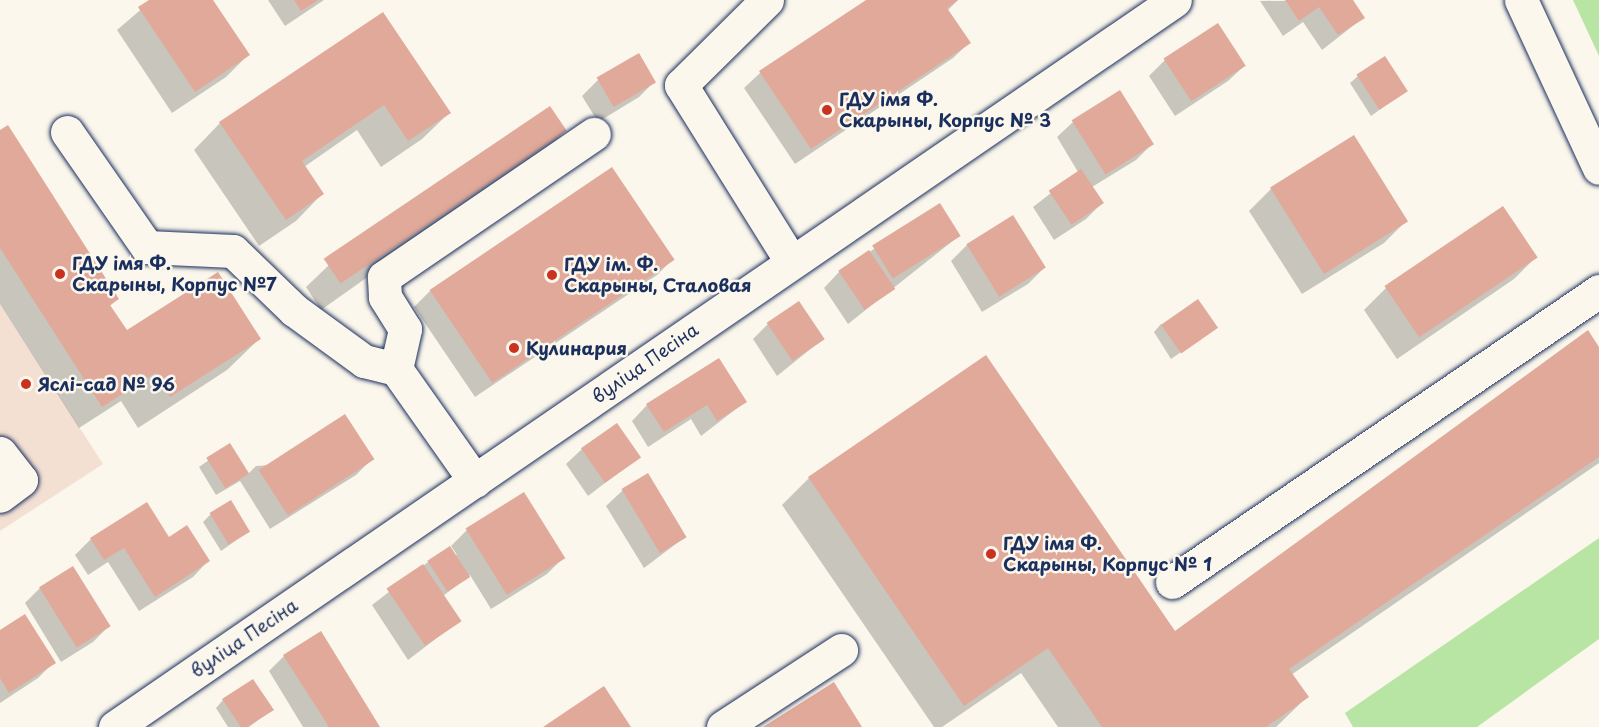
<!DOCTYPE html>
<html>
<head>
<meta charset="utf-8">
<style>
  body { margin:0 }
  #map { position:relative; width:1599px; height:727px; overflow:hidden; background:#fbf7ec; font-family:"Playpen Sans",sans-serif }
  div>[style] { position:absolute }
  .built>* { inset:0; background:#f3e0d3 }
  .green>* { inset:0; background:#b8e5a3 }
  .shadow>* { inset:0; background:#0003 }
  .building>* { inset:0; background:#e1a99a; transform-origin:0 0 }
  .roads { filter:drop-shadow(0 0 2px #1b2f5e) drop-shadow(0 0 2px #1b2f5e) }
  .minor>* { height:33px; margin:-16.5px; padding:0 16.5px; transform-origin:16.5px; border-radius:16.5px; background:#fbf7ec }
  .dots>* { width:16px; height:16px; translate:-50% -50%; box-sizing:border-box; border:3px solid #fbf7ec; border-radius:50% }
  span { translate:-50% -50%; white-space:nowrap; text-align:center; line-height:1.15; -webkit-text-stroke:5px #fbf7ec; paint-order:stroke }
  .poi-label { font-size:18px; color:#1b2f5e; font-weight:700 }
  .left { translate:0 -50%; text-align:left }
  .street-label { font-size:18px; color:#1b2f5e }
</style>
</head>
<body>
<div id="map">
  <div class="built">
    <i style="clip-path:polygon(0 304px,103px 464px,0 531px)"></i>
  </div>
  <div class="green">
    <i style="clip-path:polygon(1573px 0,1599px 0,1599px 56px)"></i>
    <i style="clip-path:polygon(1599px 538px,1599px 639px,1477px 727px,1353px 727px,1345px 713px)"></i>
  </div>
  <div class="shadow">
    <i style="clip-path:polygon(152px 0,211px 0,248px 55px,226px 77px,172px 113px,117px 30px)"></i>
    <i style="clip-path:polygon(268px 0,324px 0,285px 26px)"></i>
    <i style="clip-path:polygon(868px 0,958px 0,947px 11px,969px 43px,953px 58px,795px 164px,744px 88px,760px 73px)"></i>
    <i style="clip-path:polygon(1351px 0,1363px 18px,1322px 50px,1303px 22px,1283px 36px,1260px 1px)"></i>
    <i style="clip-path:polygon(382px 14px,449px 113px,422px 139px,381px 167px,357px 130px,304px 167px,322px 194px,296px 221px,259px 246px,194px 150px,220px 123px)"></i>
    <i style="clip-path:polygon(1218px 25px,1244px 66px,1228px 81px,1175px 116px,1149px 76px,1165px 60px)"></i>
    <i style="clip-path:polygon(638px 55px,654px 82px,639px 97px,598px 122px,582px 96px,598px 80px)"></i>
    <i style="clip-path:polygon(1358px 76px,1406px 91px,1371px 116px,1350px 83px)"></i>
    <i style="clip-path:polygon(1120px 92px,1152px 144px,1136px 160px,1092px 187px,1102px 203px,1086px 219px,1054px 240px,1033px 207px,1078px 172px,1057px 137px,1073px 122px)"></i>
    <i style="clip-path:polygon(550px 108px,565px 131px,543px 153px,321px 310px,306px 287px,328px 266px)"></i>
    <i style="clip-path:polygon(0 132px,117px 299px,110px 306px,127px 333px,259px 339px,227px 370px,138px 428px,121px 401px,79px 428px,0 304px)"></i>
    <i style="clip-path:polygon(612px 169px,673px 259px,657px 275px,475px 397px,414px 307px,430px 291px)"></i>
    <i style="clip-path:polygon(1271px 189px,1406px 221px,1384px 243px,1302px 294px,1249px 211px)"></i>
    <i style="clip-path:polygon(939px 206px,959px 236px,848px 324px,824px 288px,839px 272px)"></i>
    <i style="clip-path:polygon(1013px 217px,1044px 268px,1028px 284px,982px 312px,951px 261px,967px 245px)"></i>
    <i style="clip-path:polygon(1536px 257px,1514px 279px,1397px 359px,1364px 310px,1386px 288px)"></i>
    <i style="clip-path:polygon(768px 324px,823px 339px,777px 376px,753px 339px)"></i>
    <i style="clip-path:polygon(1161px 324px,1216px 328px,1171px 359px,1154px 332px)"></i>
    <i style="clip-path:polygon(1599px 349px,1599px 463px,1291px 675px,1307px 697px,1276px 727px,1058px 727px,1021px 673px,942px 727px,934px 727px,782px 505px,809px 478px,985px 357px,1175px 633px)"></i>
    <i style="clip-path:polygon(745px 402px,701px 436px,691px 419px,648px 447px,632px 421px,647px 405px)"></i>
    <i style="clip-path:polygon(230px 445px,248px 474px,256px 466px,372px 459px,356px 475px,270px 529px,240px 481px,216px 495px,199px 467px)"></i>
    <i style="clip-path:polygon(582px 449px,639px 457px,588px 496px,566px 464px)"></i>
    <i style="clip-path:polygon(648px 475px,685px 537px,644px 568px,606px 506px,622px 491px)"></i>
    <i style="clip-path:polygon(211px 514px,248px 532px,221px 551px,203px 522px)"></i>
    <i style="clip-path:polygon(467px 530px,563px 558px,547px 574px,491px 609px,470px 575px,443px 596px,459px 621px,408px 660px,372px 605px,428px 562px,457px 555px,451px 546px)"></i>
    <i style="clip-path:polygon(91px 539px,169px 539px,208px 561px,193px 577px,139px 611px,108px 562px,88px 575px,75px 555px)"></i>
    <i style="clip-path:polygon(40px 588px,109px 626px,93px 642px,61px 662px,25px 603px)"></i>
    <i style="clip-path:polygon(0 631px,54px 662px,38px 678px,0 703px)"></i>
    <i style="clip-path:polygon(284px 656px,379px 727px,303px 727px,269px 671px)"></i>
    <i style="clip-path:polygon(223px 700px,272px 710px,249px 727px,228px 727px,216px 708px)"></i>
  </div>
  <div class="building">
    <i style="clip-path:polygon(149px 0,213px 0,250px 55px,195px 92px,138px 7px)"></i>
    <i style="clip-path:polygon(294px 0,318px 0,301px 11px)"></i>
    <i style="clip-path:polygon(866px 0,958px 0,947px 8px,971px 43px,811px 149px,759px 71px)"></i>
    <i style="clip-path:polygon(1285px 0,1353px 0,1365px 18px,1338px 35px,1319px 7px,1299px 21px)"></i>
    <i style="clip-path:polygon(383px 12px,451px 113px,408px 141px,384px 105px,302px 161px,324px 194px,286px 220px,219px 122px)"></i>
    <i style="left:1218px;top:23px;width:51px;height:65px;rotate:57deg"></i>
    <i style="left:639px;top:53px;width:34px;height:49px;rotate:60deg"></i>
    <i style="left:1385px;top:56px;width:42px;height:34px;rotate:57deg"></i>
    <i style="left:1120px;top:90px;width:64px;height:57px;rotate:58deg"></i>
    <i style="left:550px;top:106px;width:30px;height:273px;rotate:56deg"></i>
    <i style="clip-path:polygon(8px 125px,119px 299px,110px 305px,127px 330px,218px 272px,261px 339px,170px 397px,155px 373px,102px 407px,0 248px,0 130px)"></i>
    <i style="left:1354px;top:135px;width:102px;height:99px;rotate:58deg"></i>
    <i style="left:612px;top:167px;width:112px;height:220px;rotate:56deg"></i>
    <i style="left:1081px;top:169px;width:41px;height:39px;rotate:56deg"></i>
    <i style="left:940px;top:203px;width:39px;height:80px;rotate:58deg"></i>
    <i style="left:1503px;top:206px;width:62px;height:143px;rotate:56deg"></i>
    <i style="left:1013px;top:215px;width:62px;height:55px;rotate:58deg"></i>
    <i style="left:869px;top:250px;width:47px;height:37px;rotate:56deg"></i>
    <i style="left:1198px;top:299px;width:35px;height:45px;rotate:55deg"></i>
    <i style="left:799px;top:301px;width:46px;height:39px;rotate:56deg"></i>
    <i style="clip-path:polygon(1588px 330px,1599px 347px,1599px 457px,1289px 669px,1309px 697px,1266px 727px,1102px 727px,1048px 648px,964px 706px,808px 477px,986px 355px,1175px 631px)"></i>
    <i style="clip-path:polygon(719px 358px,747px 402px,717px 421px,707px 405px,664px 432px,646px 404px)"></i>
    <i style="left:345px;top:414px;width:54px;height:103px;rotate:57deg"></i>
    <i style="left:617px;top:423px;width:42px;height:44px;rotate:55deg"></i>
    <i style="left:230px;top:443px;width:36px;height:28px;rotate:58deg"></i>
    <i style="left:648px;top:473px;width:75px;height:31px;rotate:59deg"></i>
    <i style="left:524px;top:492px;width:78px;height:69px;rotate:58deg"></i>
    <i style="left:231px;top:500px;width:37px;height:25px;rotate:59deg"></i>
    <i style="clip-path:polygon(147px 502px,169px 537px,187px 525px,210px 561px,155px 597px,124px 548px,104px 560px,90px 538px)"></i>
    <i style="left:450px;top:546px;width:37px;height:27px;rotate:57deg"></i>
    <i style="left:423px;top:564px;width:69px;height:44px;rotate:56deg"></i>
    <i style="left:73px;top:566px;width:71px;height:40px;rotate:58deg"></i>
    <i style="clip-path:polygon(25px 614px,56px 663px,9px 693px,0 678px,0 630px)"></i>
    <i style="clip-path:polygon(321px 631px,380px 727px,329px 727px,283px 655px)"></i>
    <i style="clip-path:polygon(253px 679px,274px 710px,247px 727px,241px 727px,222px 699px)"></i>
    <i style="clip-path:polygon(834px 682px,862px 727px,763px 727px)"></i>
    <i style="clip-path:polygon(604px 686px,631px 727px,543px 727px)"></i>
  </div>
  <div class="roads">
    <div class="minor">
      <i style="left:767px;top:0;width:121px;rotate:135.3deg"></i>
      <i style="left:681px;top:85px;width:208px;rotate:58deg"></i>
      <i style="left:1521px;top:0;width:185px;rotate:65.1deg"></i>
      <i style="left:67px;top:132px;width:140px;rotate:55.2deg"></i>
      <i style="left:147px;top:247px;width:86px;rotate:2.7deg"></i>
      <i style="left:233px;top:251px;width:85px;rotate:44deg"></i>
      <i style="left:294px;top:310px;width:87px;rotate:36.1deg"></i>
      <i style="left:364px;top:361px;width:33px;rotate:14deg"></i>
      <i style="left:396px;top:369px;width:137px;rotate:54.8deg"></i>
      <i style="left:396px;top:369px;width:41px;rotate:-77.3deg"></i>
      <i style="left:405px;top:329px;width:38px;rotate:-122deg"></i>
      <i style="left:385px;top:297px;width:20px;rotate:-93deg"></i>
      <i style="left:384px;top:277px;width:254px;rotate:-34.3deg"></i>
      <i style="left:0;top:453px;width:34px;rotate:52deg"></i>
      <i style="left:21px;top:480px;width:26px;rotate:143deg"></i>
      <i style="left:1172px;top:582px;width:517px;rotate:-34.27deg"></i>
      <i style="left:115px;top:727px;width:1285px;rotate:-34.44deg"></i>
      <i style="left:723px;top:727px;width:141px;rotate:-33.1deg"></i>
    </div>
  </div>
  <div class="dots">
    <i style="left:827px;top:110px;background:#c8321e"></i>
    <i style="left:60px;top:274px;background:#c8321e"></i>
    <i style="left:552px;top:275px;background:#c8321e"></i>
    <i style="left:514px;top:348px;background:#c8321e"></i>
    <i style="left:26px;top:384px;background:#c8321e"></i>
    <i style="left:991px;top:554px;background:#c8321e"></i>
  </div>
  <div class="poi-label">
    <span class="left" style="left:839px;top:110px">ГДУ імя Ф.<br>Скарыны, Корпус № 3</span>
    <span class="left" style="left:72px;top:274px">ГДУ імя Ф.<br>Скарыны, Корпус №7</span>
    <span class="left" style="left:564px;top:275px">ГДУ ім. Ф.<br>Скарыны, Сталовая</span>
    <span class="left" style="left:526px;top:348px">Кулинария</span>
    <span class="left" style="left:38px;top:384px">Яслі-сад № 96</span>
    <span class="left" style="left:1003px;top:554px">ГДУ імя Ф.<br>Скарыны, Корпус № 1</span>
  </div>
  <div class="street-label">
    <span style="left:645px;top:363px;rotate:-35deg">вуліца Песіна</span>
    <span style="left:244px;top:638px;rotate:-34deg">вуліца Песіна</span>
  </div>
</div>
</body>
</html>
